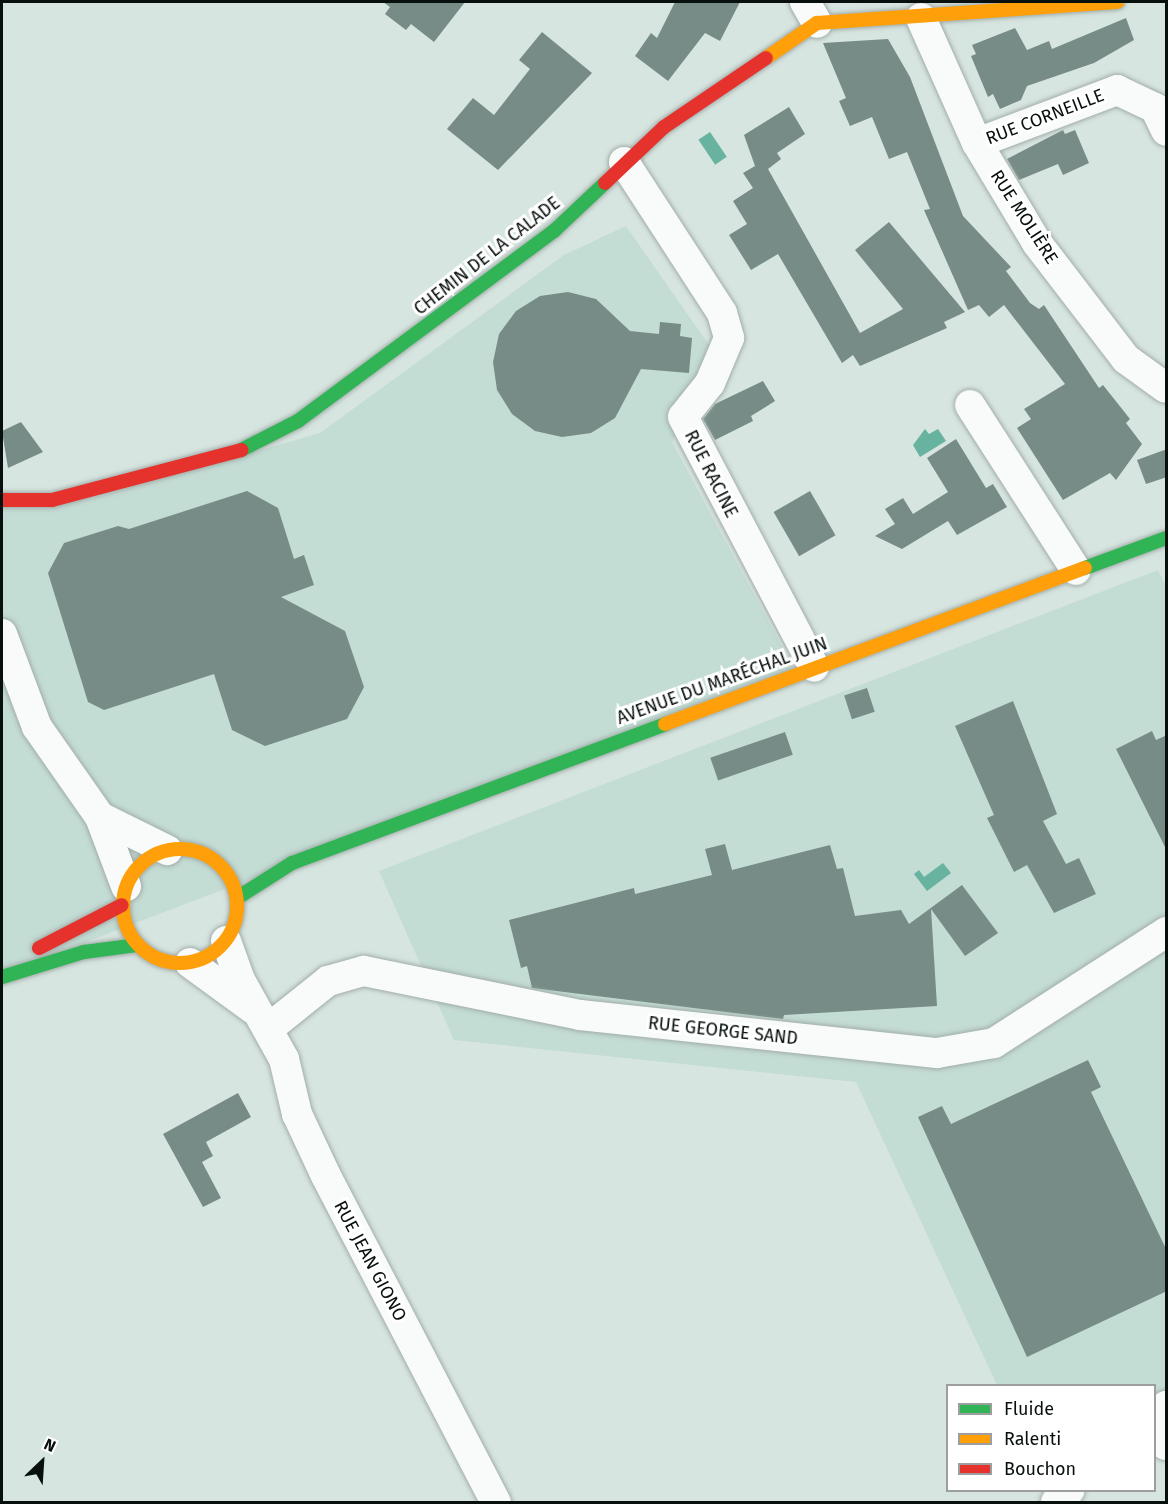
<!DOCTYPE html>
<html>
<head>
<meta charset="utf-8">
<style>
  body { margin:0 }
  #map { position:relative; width:1168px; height:1504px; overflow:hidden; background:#d7e5e0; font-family:"Fira Sans",sans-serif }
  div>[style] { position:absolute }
  .built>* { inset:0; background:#c3dcd4 }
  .water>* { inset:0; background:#67b3a0; transform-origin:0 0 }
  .building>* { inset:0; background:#778c86; transform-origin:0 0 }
  .roads { filter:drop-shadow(0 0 2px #a2ada9) drop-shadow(0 0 2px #a2ada9) }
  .street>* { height:30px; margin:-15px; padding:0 15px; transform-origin:15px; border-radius:15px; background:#f9fbfa }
  .fast>* { height:14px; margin:-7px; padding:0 7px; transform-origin:7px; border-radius:7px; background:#30b455 }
  .slow>* { height:14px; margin:-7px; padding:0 7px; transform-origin:7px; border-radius:7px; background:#ff9f0a }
  .slow>.ring { margin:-7px; padding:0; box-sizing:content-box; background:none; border:14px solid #ff9f0a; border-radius:50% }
  .jam>* { height:14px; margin:-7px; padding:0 7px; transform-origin:7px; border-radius:7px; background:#e5322d }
  span { translate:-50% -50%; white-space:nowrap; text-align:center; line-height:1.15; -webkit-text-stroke:6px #fff; paint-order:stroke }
  .street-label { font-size:18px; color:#07100d }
  .frame { position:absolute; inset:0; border:3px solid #07100d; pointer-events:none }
  .legend { position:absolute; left:946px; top:1384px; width:210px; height:108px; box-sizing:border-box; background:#fff; border:2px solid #9c9f9e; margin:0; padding:8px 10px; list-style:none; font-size:18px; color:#07100d }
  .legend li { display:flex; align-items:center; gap:12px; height:30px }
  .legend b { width:30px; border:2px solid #9c9f9e }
  .north { position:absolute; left:12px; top:1432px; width:60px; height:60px; -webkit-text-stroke:4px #fff; paint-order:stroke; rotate:25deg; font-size:16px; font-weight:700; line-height:24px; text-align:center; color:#07100d }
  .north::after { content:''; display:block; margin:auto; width:21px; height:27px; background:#07100d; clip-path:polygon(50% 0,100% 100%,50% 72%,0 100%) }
</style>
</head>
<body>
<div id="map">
  <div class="built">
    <i style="clip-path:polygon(626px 226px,720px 361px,672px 442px,795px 671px,2px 974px,2px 502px,90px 499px,320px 433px,564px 255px)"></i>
    <i style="clip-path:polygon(1158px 570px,1166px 586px,1166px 1403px,1155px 1414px,1154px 1386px,997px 1385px,856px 1082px,454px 1040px,379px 871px)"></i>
  </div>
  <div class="water">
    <i style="left:710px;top:132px;width:30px;height:14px;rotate:56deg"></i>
    <i style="clip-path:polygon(925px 429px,929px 434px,938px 429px,946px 441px,920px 457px,913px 445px)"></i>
    <i style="clip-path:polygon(943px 863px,951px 873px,927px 891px,914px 874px,919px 870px,924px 877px)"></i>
  </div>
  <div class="building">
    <i style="clip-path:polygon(383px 2px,465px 2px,434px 42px,411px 24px,406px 30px,385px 14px,390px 7px)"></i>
    <i style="clip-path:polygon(675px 2px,740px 2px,720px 41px,705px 33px,668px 81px,635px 56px,651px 33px,657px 38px)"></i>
    <i style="clip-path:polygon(1126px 18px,1134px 40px,1094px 63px,1027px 86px,1021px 100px,1000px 109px,993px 94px,988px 97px,971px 56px,976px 54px,972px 45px,1015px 28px,1027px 50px,1049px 41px,1052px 49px)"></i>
    <i style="clip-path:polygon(542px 32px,592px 73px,498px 170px,447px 129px,473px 98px,494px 115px,530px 69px,519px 60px)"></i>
    <i style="clip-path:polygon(888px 39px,910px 77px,963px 216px,1011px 267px,1006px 271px,1030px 303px,1039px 309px,1044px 305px,1099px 388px,1103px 385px,1130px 419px,1126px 423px,1142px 444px,1116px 480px,1110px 473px,1063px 500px,1017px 428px,1031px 419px,1024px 409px,1065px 384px,1004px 305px,989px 317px,979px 305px,968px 310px,924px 210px,930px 209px,907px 152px,889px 159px,872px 117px,850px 126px,839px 101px,846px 98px,823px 43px)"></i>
    <i style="clip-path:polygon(789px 107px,805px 134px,777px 153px,781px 159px,768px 169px,860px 333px,903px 309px,855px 250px,889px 222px,965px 312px,944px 322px,947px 328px,860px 366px,853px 355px,842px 363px,778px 254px,751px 270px,729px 235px,747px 224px,733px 201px,753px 188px,743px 173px,755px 166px,744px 135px)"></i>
    <i style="clip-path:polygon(1063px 130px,1065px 134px,1075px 130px,1089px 163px,1063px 175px,1058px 164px,1019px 180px,1007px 159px)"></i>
    <i style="clip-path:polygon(568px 292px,596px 299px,630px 331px,659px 334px,660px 322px,681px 324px,680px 336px,692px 338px,689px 373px,641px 369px,615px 418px,591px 433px,562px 437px,535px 431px,512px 414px,497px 390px,493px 362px,499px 334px,516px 311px,540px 296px)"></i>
    <i style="clip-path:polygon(763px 381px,775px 401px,751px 416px,753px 421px,715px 440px,703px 419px,715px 404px)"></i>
    <i style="clip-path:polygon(21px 422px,43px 452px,8px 468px,2px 431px)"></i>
    <i style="clip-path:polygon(956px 439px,986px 488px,993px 484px,1007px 507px,957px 535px,948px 521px,902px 549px,875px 536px,895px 524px,885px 509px,903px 498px,913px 514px,948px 492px,927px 458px)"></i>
    <i style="clip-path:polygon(1167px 449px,1167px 477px,1146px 484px,1137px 460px)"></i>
    <i style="clip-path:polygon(247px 491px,278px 508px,294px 559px,304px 555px,314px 585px,281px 597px,345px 631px,364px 687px,347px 719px,265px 746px,232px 730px,214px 674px,104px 710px,88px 702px,48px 573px,64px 543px,118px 526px,129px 529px)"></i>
    <i style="left:810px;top:491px;width:51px;height:42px;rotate:60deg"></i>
    <i style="left:867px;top:688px;width:25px;height:24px;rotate:72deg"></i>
    <i style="clip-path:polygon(1013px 701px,1057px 814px,1043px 821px,1066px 864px,1079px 858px,1096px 894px,1054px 913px,1027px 865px,1014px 872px,987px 818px,994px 815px,955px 726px)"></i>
    <i style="clip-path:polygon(1152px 731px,1156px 740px,1167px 735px,1167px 851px,1116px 749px)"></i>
    <i style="left:785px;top:732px;width:24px;height:79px;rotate:71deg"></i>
    <i style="clip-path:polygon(725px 844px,732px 870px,830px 845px,837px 869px,843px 868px,855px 916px,901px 910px,909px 924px,962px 885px,998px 933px,965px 956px,931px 909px,937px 1006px,784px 1015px,783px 1019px,532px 988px,527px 966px,521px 968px,509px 920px,634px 888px,635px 894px,712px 875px,705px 849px)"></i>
    <i style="clip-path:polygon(1088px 1060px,1101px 1087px,1091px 1092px,1167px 1251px,1167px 1291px,1027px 1357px,918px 1117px,942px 1106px,951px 1124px)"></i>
    <i style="clip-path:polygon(238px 1093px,251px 1117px,206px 1142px,213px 1156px,202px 1162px,221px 1198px,203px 1207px,163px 1134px)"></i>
  </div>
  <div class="roads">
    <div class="street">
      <i style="left:805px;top:2px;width:24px;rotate:60deg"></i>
      <i style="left:921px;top:18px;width:137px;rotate:65.9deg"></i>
      <i style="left:977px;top:143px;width:117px;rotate:59deg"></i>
      <i style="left:1037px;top:243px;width:146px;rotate:52.5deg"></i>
      <i style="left:1126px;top:359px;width:49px;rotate:35.9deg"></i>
      <i style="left:977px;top:143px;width:150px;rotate:-20.7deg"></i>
      <i style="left:1117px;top:90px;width:42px;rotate:25.3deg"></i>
      <i style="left:1155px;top:108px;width:25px;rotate:64deg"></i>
      <i style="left:624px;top:162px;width:180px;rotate:57deg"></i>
      <i style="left:722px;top:313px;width:26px;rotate:74deg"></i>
      <i style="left:729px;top:338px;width:49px;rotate:112.9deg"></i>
      <i style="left:710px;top:383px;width:43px;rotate:128.5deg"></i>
      <i style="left:683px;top:417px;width:282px;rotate:62.3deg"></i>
      <i style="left:970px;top:405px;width:196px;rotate:57.3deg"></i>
      <i style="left:2px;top:634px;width:99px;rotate:69.4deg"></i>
      <i style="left:37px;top:727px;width:110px;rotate:55deg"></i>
      <i style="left:100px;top:817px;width:74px;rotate:69.4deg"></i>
      <i style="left:100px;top:817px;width:75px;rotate:26.2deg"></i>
      <i style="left:226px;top:941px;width:41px;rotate:70.3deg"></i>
      <i style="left:240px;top:980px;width:90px;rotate:60.9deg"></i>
      <i style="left:284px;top:1059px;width:57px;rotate:76.7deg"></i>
      <i style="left:297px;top:1114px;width:68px;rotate:64.9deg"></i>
      <i style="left:326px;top:1176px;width:368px;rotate:62.5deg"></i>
      <i style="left:190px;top:963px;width:78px;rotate:36.1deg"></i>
      <i style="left:268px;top:1029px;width:77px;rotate:-38.7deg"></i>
      <i style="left:328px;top:981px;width:37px;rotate:-16deg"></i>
      <i style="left:364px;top:971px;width:220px;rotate:11.5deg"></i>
      <i style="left:580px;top:1015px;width:359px;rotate:6.1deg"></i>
      <i style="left:937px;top:1053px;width:58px;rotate:-10deg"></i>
      <i style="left:994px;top:1043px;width:205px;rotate:-32.8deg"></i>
      <i style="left:1154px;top:1416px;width:16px;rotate:-40deg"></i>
      <i style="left:1154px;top:1434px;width:16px;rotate:43deg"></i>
      <i style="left:1056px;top:1502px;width:18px;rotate:-41deg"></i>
    </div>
    <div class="fast">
      <i style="left:241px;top:450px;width:64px;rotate:-27deg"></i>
      <i style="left:298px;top:421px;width:319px;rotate:-36.6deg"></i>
      <i style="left:554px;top:231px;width:70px;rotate:-43.3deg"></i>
      <i style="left:1085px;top:568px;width:86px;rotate:-20.3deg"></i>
      <i style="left:237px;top:898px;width:65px;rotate:-32.5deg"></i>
      <i style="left:292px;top:863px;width:398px;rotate:-20.4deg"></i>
      <i style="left:2px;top:977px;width:86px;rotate:-17deg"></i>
      <i style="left:84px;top:952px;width:53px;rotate:-7.5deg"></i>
    </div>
    <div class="slow">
      <i style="left:766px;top:58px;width:62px;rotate:-34.5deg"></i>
      <i style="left:817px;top:23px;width:301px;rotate:-4deg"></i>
      <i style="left:665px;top:724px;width:448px;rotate:-20.4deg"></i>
      <i class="ring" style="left:123px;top:849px;width:100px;height:100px"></i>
    </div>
    <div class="jam">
      <i style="left:605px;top:183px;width:81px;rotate:-43.5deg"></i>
      <i style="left:664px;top:127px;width:123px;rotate:-34.1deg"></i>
      <i style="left:2px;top:500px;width:50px"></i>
      <i style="left:52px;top:500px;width:196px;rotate:-14.8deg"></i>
      <i style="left:39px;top:948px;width:93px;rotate:-27.4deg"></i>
    </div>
  </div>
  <div class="street-label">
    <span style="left:1045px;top:117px;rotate:-21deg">RUE CORNEILLE</span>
    <span style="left:1024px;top:217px;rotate:57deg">RUE MOLIÈRE</span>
    <span style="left:487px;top:256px;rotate:-38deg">CHEMIN DE LA CALADE</span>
    <span style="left:711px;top:474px;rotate:63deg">RUE RACINE</span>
    <span style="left:722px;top:681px;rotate:-20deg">AVENUE DU MARÉCHAL JUIN</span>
    <span style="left:723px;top:1031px;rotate:6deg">RUE GEORGE SAND</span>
    <span style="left:370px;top:1261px;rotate:62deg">RUE JEAN GIONO</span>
  </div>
  <div class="frame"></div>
  <ul class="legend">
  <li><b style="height:8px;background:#30b455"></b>Fluide</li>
  <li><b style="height:8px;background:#ff9f0a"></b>Ralenti</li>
  <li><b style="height:8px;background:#e5322d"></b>Bouchon</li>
  </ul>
  <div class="north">N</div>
</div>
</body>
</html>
